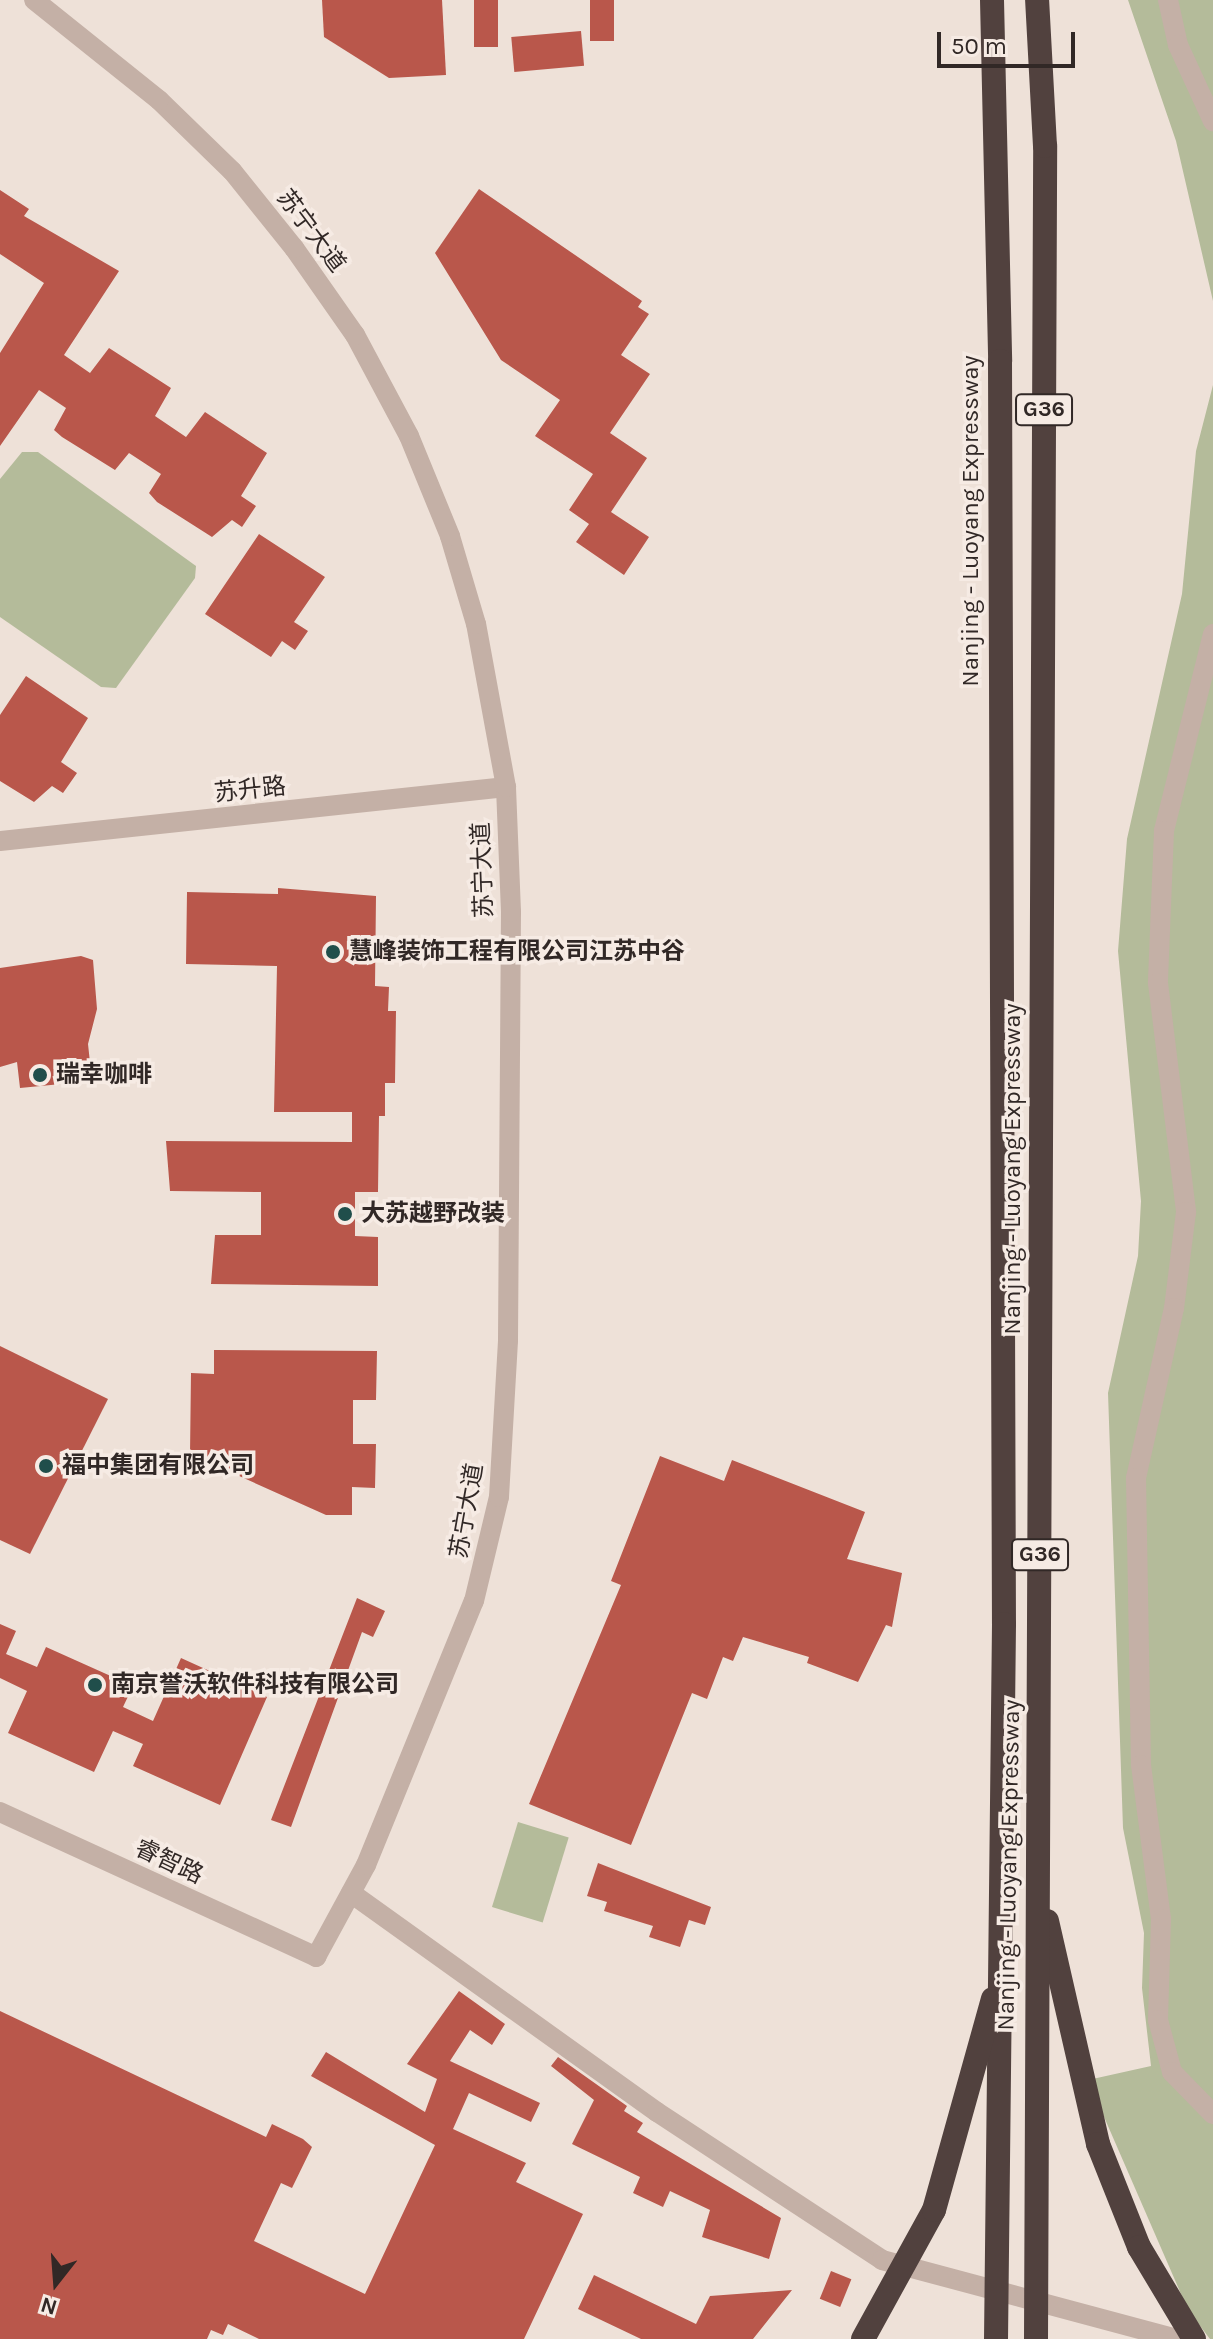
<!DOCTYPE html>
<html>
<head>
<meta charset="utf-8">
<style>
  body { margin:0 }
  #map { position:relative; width:1213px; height:2339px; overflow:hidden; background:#eee1d8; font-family:Karla,"Noto Sans SC",sans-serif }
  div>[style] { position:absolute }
  .green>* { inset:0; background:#b4bb9a; transform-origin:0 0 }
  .building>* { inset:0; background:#b9574b; transform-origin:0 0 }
  .minor>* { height:20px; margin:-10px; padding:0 10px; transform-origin:10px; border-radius:10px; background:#c4b0a6 }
  .tertiary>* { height:20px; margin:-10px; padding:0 10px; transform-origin:10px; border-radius:10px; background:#c4b0a6 }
  .motorway>* { height:24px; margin:-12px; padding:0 12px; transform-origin:12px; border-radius:12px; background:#51413e }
  .dots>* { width:22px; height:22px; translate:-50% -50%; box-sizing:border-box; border:4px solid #f6ebe4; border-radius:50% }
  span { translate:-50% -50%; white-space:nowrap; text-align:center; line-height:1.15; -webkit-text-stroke:7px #f6ebe4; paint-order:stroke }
  .shield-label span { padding:2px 6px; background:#f6ebe4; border:2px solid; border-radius:6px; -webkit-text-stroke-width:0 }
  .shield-label { font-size:22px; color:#312826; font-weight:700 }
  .street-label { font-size:24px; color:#312826 }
  .poi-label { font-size:24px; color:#312826; font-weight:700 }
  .left { translate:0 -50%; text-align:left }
  .north { position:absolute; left:16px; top:2243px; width:80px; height:80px; -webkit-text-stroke:6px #f6ebe4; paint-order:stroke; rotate:197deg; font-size:22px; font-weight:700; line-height:32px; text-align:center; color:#312826 }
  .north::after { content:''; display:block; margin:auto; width:28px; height:36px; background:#312826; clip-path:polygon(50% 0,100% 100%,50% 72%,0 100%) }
  .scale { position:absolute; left:937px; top:32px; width:138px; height:36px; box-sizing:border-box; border:4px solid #312826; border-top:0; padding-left:10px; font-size:24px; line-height:28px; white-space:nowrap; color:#312826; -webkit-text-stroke:6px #f6ebe4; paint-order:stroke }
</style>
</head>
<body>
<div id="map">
  <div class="green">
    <i style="clip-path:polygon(1128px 0,1213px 0,1213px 301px,1176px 141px)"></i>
    <i style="clip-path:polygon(1213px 385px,1213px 2339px,1210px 2339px,1188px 2310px,1088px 2080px,1151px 2066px,1142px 1988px,1144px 1933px,1123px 1828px,1108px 1393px,1138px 1256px,1141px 1201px,1118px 951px,1127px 839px,1182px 594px,1196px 451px)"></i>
    <i style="clip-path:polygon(22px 452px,38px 452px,196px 566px,195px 578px,116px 688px,101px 687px,0 617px,0 479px)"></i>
    <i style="left:518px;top:1822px;width:53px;height:89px;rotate:17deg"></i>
  </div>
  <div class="building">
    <i style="clip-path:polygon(322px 0,442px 0,446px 75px,389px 78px,324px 37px)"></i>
    <i style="left:474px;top:0;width:24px;height:47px"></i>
    <i style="left:590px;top:0;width:24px;height:41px"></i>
    <i style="left:581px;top:31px;width:35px;height:70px;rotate:85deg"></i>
    <i style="clip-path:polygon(479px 189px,642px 301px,638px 307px,649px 314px,621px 355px,650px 374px,610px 433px,647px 458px,611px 512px,649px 537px,624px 575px,576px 542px,589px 524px,569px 510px,593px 474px,535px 436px,560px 400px,501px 360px,435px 253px)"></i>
    <i style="clip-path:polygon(0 190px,29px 209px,24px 216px,119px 271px,64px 355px,90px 373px,109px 348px,171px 388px,155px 416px,186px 437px,205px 412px,267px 453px,241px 496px,256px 506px,242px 527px,232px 520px,212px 537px,157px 502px,149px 493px,161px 474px,129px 453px,115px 470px,62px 437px,54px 430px,66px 408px,39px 390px,0 446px,0 353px,44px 283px,0 254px)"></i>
    <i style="clip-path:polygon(259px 534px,325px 577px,294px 622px,308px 631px,295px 650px,282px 641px,271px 657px,205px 614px)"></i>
    <i style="clip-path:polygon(26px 676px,88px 718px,61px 762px,77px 773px,63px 793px,52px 786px,34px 802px,0 781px,0 715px)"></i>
    <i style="clip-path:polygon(278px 888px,376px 896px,375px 986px,389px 987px,388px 1011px,396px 1011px,395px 1083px,385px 1083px,385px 1116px,379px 1116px,378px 1192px,355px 1192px,355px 1236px,378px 1237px,378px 1286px,211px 1284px,215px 1235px,261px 1235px,261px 1192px,170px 1191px,166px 1141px,352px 1142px,352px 1112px,274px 1112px,277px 966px,186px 964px,187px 892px,278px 894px)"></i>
    <i style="clip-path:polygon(81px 956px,93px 960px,97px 1009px,88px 1044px,92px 1081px,20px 1088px,17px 1062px,0 1067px,0 968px)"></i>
    <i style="clip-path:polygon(0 1346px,108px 1399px,30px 1554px,0 1540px)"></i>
    <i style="clip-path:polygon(214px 1350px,377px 1351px,376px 1400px,353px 1400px,353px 1444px,376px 1444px,375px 1488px,352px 1487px,352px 1515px,326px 1515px,190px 1454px,191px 1373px,214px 1374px)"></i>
    <i style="clip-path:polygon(660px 1456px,724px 1481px,732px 1460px,865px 1512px,847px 1559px,902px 1573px,892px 1627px,886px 1625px,858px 1682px,807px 1663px,809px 1657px,743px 1637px,733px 1661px,723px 1657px,707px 1699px,692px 1693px,631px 1845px,529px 1804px,621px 1585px,611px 1581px)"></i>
    <i style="clip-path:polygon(357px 1598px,385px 1611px,373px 1637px,362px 1632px,291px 1827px,271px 1820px)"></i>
    <i style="clip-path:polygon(0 1624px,16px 1631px,6px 1654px,37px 1667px,46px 1647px,133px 1686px,123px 1707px,153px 1721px,181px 1658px,267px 1697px,220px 1805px,133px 1766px,143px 1744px,113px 1731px,94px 1772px,8px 1733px,27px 1691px,0 1678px)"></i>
    <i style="clip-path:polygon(598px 1863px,711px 1907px,705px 1925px,689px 1920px,680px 1947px,649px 1937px,653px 1926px,604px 1911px,607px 1902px,587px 1896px)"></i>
    <i style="clip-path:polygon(459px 1991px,505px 2024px,492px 2045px,470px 2030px,450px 2061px,540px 2103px,531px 2122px,469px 2093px,453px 2129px,526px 2163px,516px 2182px,583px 2214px,524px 2339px,259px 2339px,228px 2324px,223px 2335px,211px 2330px,207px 2339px,0 2339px,0 2011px,266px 2137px,272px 2124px,303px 2139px,312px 2147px,292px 2188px,281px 2183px,254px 2241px,365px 2294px,435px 2145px,311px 2076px,326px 2052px,425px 2112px,437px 2079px,407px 2064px)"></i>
    <i style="clip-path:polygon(558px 2057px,627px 2106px,624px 2111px,643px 2123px,637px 2132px,781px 2218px,769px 2259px,702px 2237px,710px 2210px,670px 2191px,663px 2207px,633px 2193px,640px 2177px,572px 2144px,594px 2100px,551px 2066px)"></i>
    <i style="left:831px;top:2271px;width:22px;height:30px;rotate:22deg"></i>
    <i style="clip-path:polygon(594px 2275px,696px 2324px,710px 2296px,792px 2290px,753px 2339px,641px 2339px,578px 2309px)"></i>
  </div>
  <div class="minor">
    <i style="left:1168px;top:0;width:46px;rotate:77.5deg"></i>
    <i style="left:1178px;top:45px;width:84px;rotate:65.3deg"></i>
    <i style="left:1213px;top:634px;width:203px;rotate:104deg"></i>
    <i style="left:1164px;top:831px;width:152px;rotate:92.3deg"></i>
    <i style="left:1158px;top:983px;width:231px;rotate:83deg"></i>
    <i style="left:1186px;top:1212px;width:97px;rotate:97.1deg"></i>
    <i style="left:1174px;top:1308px;width:174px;rotate:102.6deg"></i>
    <i style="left:1136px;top:1478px;width:287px;rotate:89deg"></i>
    <i style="left:1141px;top:1765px;width:155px;rotate:82.6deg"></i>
    <i style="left:1161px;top:1919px;width:101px;rotate:91.7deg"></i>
    <i style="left:1158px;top:2020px;width:54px;rotate:74.9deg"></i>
    <i style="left:1172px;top:2072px;width:59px;rotate:45.7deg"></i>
    <i style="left:0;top:841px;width:509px;rotate:-6.09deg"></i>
    <i style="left:351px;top:1893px;width:376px;rotate:35.6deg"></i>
    <i style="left:657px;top:2112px;width:269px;rotate:33.3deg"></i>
    <i style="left:882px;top:2260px;width:305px;rotate:15deg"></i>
  </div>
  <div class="tertiary">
    <i style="left:0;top:1812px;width:348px;rotate:24.6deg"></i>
    <i style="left:316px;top:1957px;width:105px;rotate:-61.5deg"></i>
    <i style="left:366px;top:1865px;width:285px;rotate:-67.8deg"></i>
    <i style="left:474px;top:1601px;width:107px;rotate:-76.5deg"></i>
    <i style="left:499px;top:1497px;width:157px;rotate:-86.7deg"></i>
    <i style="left:508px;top:1340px;width:428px;rotate:-89.6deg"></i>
    <i style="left:511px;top:912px;width:125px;rotate:-92.3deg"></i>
    <i style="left:506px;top:787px;width:166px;rotate:-100.4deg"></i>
    <i style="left:476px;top:624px;width:92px;rotate:-106.5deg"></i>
    <i style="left:450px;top:536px;width:108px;rotate:-112.3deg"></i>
    <i style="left:409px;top:436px;width:115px;rotate:-118.1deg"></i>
    <i style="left:355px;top:335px;width:106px;rotate:-125deg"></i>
    <i style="left:294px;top:248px;width:99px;rotate:-128.8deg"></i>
    <i style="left:232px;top:171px;width:102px;rotate:-135.8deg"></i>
    <i style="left:159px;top:100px;width:160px;rotate:-141.3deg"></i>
  </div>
  <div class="motorway">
    <i style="left:992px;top:0;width:361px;rotate:88.7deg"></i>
    <i style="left:1000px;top:361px;width:1263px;rotate:89.82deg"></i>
    <i style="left:1004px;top:1624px;width:715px;rotate:90.64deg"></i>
    <i style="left:1047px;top:1921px;width:229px;rotate:77.1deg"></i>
    <i style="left:1098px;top:2144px;width:111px;rotate:68.3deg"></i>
    <i style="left:1139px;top:2247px;width:107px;rotate:59.1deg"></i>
    <i style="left:863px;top:2339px;width:147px;rotate:-61.2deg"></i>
    <i style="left:934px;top:2210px;width:219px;rotate:-74.4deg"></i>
    <i style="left:1036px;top:2339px;width:2193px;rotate:-89.76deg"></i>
    <i style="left:1045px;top:146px;width:146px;rotate:-93.1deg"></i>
  </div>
  <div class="dots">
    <i style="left:333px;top:952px;background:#204e4b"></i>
    <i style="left:40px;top:1075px;background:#204e4b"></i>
    <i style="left:345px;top:1214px;background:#204e4b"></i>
    <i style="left:46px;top:1466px;background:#204e4b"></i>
    <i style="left:95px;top:1685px;background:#204e4b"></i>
  </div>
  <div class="shield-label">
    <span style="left:1044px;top:410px">G36</span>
    <span style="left:1040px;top:1555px">G36</span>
  </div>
  <div class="street-label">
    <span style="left:311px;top:231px;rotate:53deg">苏宁大道</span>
    <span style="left:971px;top:521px;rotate:-90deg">Nanjing - Luoyang Expressway</span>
    <span style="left:250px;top:790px;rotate:-6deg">苏升路</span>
    <span style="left:483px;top:870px;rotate:-92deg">苏宁大道</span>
    <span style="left:1013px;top:1169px;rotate:-90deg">Nanjing - Luoyang Expressway</span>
    <span style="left:467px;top:1511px;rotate:-80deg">苏宁大道</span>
    <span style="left:169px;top:1862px;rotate:25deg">睿智路</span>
    <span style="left:1009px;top:1865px;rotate:-89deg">Nanjing - Luoyang Expressway</span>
  </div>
  <div class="poi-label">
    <span class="left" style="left:349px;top:952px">慧峰装饰工程有限公司江苏中谷</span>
    <span class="left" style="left:56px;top:1075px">瑞幸咖啡</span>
    <span class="left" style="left:361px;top:1214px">大苏越野改装</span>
    <span class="left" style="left:62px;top:1466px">福中集团有限公司</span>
    <span class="left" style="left:111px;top:1685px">南京誉沃软件科技有限公司</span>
  </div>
  <div class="north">N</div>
  <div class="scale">50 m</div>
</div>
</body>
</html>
